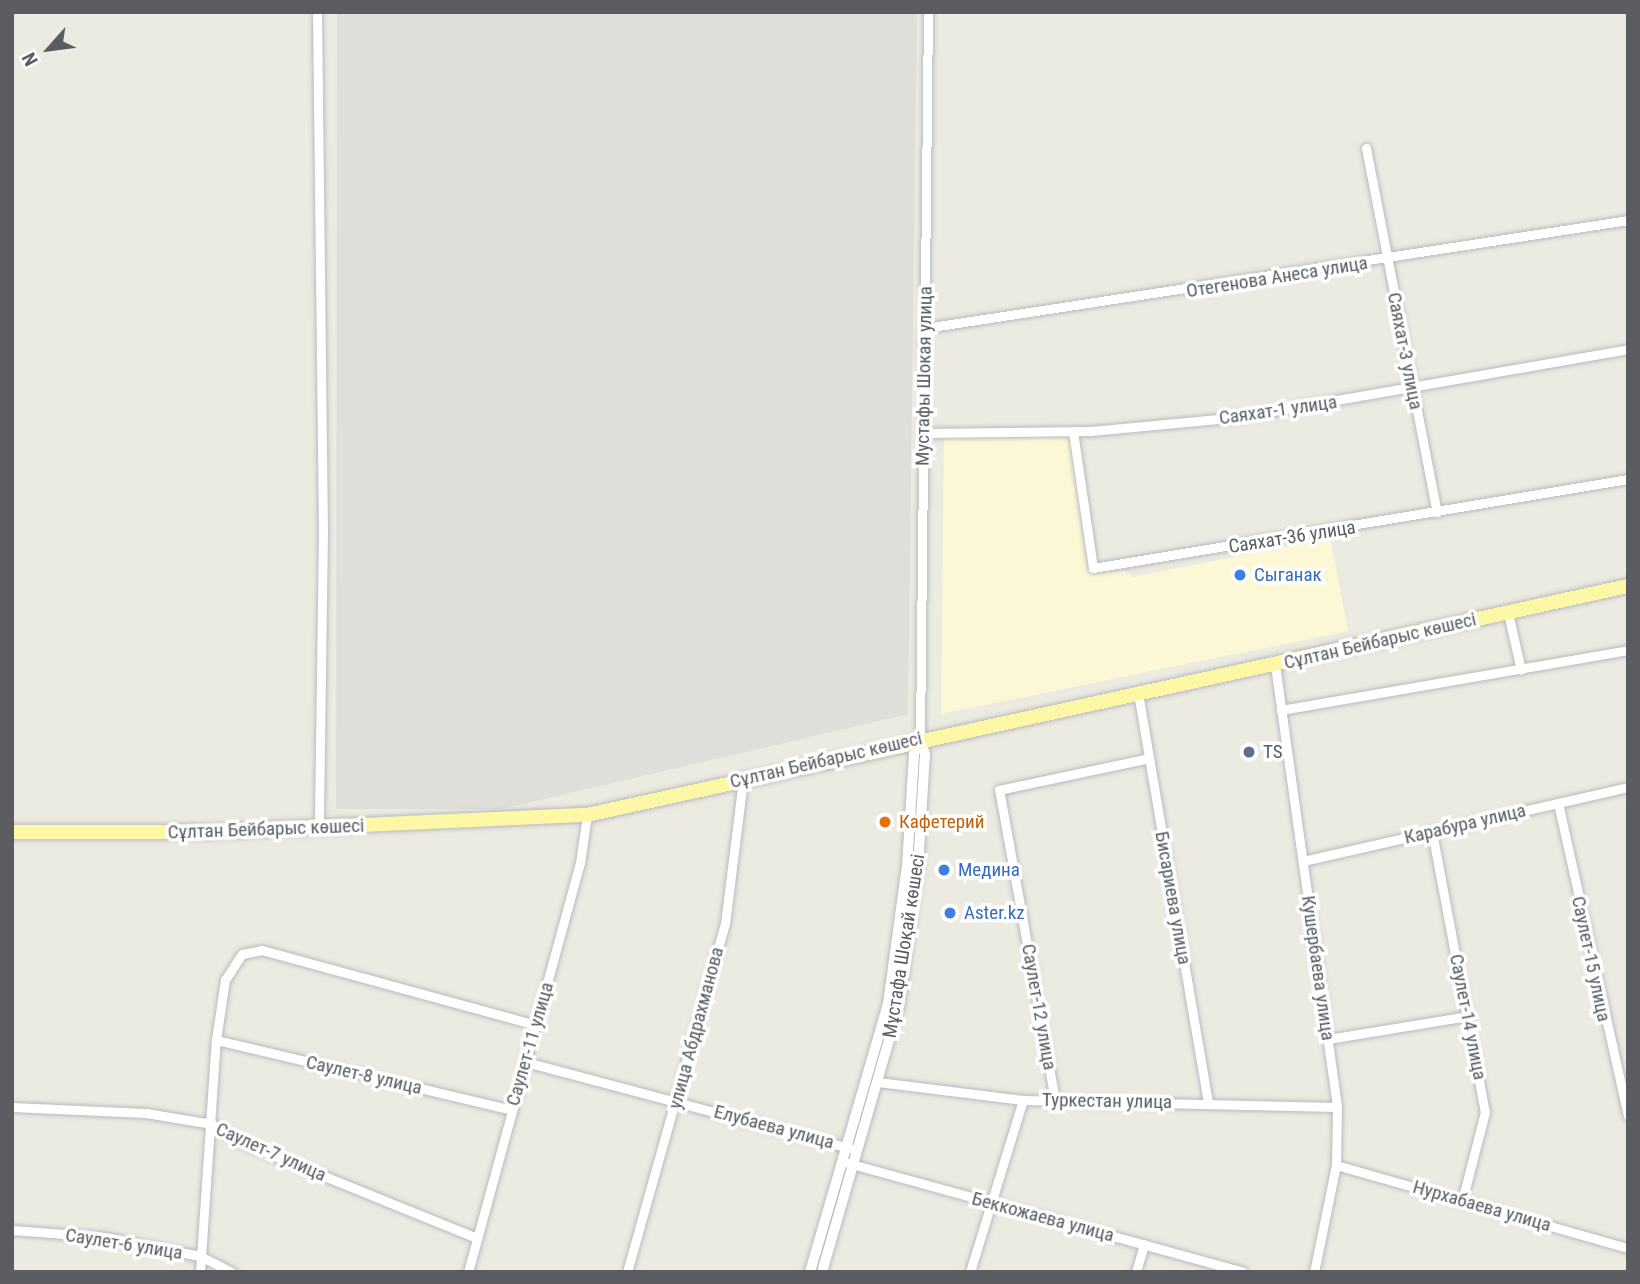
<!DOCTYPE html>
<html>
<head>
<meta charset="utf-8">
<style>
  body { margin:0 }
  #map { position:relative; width:1640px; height:1284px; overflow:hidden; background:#ecebe1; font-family:"Roboto Condensed",sans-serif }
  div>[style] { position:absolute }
  .commercial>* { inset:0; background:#fcf8d6 }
  .industrial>* { inset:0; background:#e0ded9 }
  .roads { filter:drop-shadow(0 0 2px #b9bac0) drop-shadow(0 0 2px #b9bac0) }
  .minor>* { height:9px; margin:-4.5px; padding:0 4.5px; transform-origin:4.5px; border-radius:4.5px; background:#fff }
  .tertiary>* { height:10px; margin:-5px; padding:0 5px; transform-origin:5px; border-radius:5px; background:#fff }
  .primary>* { height:14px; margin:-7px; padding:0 7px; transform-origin:7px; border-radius:7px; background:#fcf8a6 }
  .dots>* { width:19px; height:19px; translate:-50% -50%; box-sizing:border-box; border:4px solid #fff; border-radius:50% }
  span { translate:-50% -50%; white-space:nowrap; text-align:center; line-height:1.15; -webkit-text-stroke:7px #fff; paint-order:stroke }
  .street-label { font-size:19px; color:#5a5c62 }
  .shop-label { font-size:19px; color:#366cbe }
  .left { translate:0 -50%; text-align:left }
  .service-label { font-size:19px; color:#4e5e75 }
  .food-label { font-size:19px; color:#c56008 }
  .frame { position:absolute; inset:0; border:14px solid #5a5c62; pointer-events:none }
  .north { position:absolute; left:14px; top:14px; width:70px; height:70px; -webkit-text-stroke:5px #fff; paint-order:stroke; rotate:242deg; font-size:19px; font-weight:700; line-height:28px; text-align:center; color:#5a5c62 }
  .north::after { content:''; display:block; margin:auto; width:24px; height:32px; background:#5a5c62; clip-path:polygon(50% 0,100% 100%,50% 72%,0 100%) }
</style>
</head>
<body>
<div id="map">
  <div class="commercial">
    <i style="clip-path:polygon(1071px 437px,1091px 573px,1123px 571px,1134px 577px,1330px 538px,1348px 631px,941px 714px,944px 438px)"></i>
  </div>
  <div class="industrial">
    <i style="clip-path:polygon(337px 12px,917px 12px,908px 714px,502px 809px,336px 809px)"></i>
  </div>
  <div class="roads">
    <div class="minor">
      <i style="left:317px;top:12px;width:519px;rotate:89.34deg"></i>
      <i style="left:323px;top:531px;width:297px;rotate:90.8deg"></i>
      <i style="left:1366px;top:148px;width:371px;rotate:79deg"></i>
      <i style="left:925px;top:328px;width:711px;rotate:-8.73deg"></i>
      <i style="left:1073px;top:431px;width:138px;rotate:81.7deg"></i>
      <i style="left:1093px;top:568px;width:542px;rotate:-9.44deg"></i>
      <i style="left:923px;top:433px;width:168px;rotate:-0.7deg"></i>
      <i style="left:1091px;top:431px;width:149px;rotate:-5.4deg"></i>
      <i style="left:1239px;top:417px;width:395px;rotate:-9.9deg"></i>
      <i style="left:1508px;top:613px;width:58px;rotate:77.2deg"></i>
      <i style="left:1275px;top:665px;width:446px;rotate:82deg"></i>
      <i style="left:1337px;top:1107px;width:58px;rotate:91deg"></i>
      <i style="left:1336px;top:1165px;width:109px;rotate:101.6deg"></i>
      <i style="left:1138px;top:693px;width:416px;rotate:80.3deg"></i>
      <i style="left:1281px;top:710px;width:352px;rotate:-9.8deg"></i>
      <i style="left:920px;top:739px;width:727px;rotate:-89.37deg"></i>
      <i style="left:1558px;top:803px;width:320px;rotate:77.4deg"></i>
      <i style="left:1432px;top:832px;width:285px;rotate:79.3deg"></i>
      <i style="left:1485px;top:1112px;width:92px;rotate:104.5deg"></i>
      <i style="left:1303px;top:861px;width:333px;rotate:-12.8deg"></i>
      <i style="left:1328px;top:1039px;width:143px;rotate:-9.3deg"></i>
      <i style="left:216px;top:1040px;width:304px;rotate:13.3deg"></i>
      <i style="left:526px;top:1062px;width:338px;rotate:14.9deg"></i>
      <i style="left:878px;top:1082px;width:146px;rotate:7.1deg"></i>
      <i style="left:1023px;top:1100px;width:314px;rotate:1.3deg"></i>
      <i style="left:1055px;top:1100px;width:315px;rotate:-100.2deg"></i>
      <i style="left:999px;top:790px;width:153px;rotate:-12deg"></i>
      <i style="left:12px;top:1107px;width:134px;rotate:2.6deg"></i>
      <i style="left:146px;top:1113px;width:67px;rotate:9.5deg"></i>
      <i style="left:212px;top:1124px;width:31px;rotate:33deg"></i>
      <i style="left:238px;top:1141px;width:258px;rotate:22.1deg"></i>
      <i style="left:848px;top:1163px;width:410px;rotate:15.4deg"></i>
      <i style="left:1336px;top:1165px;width:304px;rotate:15.9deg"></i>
      <i style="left:12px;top:1230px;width:92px;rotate:4.4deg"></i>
      <i style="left:104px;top:1237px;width:98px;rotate:11.2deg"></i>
      <i style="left:200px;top:1256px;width:36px;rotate:27deg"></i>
      <i style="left:200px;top:1272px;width:233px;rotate:-86.1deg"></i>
      <i style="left:216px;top:1040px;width:61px;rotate:-81.5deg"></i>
      <i style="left:225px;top:980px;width:31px;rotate:-57deg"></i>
      <i style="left:242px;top:954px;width:20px;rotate:-11deg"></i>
      <i style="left:262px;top:950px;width:284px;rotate:15.3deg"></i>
      <i style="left:468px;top:1272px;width:424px;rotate:-74.7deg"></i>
      <i style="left:580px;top:863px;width:49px;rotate:-81.7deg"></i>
      <i style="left:627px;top:1272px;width:362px;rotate:-74.3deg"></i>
      <i style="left:725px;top:924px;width:146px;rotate:-82.9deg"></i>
      <i style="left:970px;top:1272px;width:180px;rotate:-72.9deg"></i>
      <i style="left:1136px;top:1272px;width:29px;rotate:-74deg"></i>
    </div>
    <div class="tertiary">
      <i style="left:810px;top:1272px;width:279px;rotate:-73.8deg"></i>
      <i style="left:888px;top:1004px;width:139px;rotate:-82.2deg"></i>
      <i style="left:907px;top:866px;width:112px;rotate:-86.4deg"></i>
      <i style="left:914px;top:754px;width:16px;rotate:-68deg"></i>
      <i style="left:822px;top:1272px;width:277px;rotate:-73.9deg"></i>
      <i style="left:899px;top:1006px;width:139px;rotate:-82.2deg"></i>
      <i style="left:918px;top:868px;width:114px;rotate:-86.5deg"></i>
      <i style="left:925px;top:754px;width:16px;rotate:-108deg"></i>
    </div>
    <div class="primary">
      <i style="left:12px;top:832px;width:195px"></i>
      <i style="left:207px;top:832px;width:380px;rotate:-2.6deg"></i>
      <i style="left:587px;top:815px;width:1066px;rotate:-12.41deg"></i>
    </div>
  </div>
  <div class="dots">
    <i style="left:1240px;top:575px;background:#3f7fe0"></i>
    <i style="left:1249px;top:752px;background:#5c6f8a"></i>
    <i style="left:885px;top:822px;background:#e8710a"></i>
    <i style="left:944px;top:870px;background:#3f7fe0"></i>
    <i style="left:950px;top:913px;background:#3f7fe0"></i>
  </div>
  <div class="street-label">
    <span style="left:1277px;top:277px;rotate:-9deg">Отегенова Анеса улица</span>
    <span style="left:1405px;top:351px;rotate:79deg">Саяхат-3 улица</span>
    <span style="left:924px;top:376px;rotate:-89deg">Мустафы Шокая улица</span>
    <span style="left:1278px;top:410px;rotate:-8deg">Саяхат-1 улица</span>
    <span style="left:1292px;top:537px;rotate:-9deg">Саяхат-36 улица</span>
    <span style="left:1380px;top:641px;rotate:-13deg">Сұлтан Бейбарыс көшесі</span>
    <span style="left:826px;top:760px;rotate:-13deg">Сұлтан Бейбарыс көшесі</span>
    <span style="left:1465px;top:824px;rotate:-13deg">Карабура улица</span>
    <span style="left:266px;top:829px;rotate:-2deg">Сұлтан Бейбарыс көшесі</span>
    <span style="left:1173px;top:898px;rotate:80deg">Бисариева улица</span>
    <span style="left:904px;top:946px;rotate:-81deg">Мұстафа Шоқай көшесі</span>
    <span style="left:1591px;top:959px;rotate:78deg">Саулет-15 улица</span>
    <span style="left:1318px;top:968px;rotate:82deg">Кушербаева улица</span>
    <span style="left:1039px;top:1007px;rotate:80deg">Саулет-12 улица</span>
    <span style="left:1468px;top:1017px;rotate:79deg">Саулет-14 улица</span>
    <span style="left:696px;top:1028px;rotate:-75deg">улица Абдрахманова</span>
    <span style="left:530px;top:1044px;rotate:-74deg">Саулет-11 улица</span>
    <span style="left:364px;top:1075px;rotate:13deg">Саулет-8 улица</span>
    <span style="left:1107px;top:1101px;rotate:1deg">Туркестан улица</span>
    <span style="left:774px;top:1127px;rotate:15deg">Елубаева улица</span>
    <span style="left:271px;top:1152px;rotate:24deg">Саулет-7 улица</span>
    <span style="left:1482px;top:1206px;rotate:16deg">Нурхабаева улица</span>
    <span style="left:1043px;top:1217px;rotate:15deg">Беккожаева улица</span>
    <span style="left:124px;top:1244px;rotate:9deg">Саулет-6 улица</span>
  </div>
  <div class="shop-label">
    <span class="left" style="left:1254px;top:575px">Сыганак</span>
    <span class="left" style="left:958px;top:870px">Медина</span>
    <span class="left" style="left:964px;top:913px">Aster.kz</span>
  </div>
  <div class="service-label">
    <span class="left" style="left:1263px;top:752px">TS</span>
  </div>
  <div class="food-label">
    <span class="left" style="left:899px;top:822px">Кафетерий</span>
  </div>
  <div class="frame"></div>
  <div class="north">N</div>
</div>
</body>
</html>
